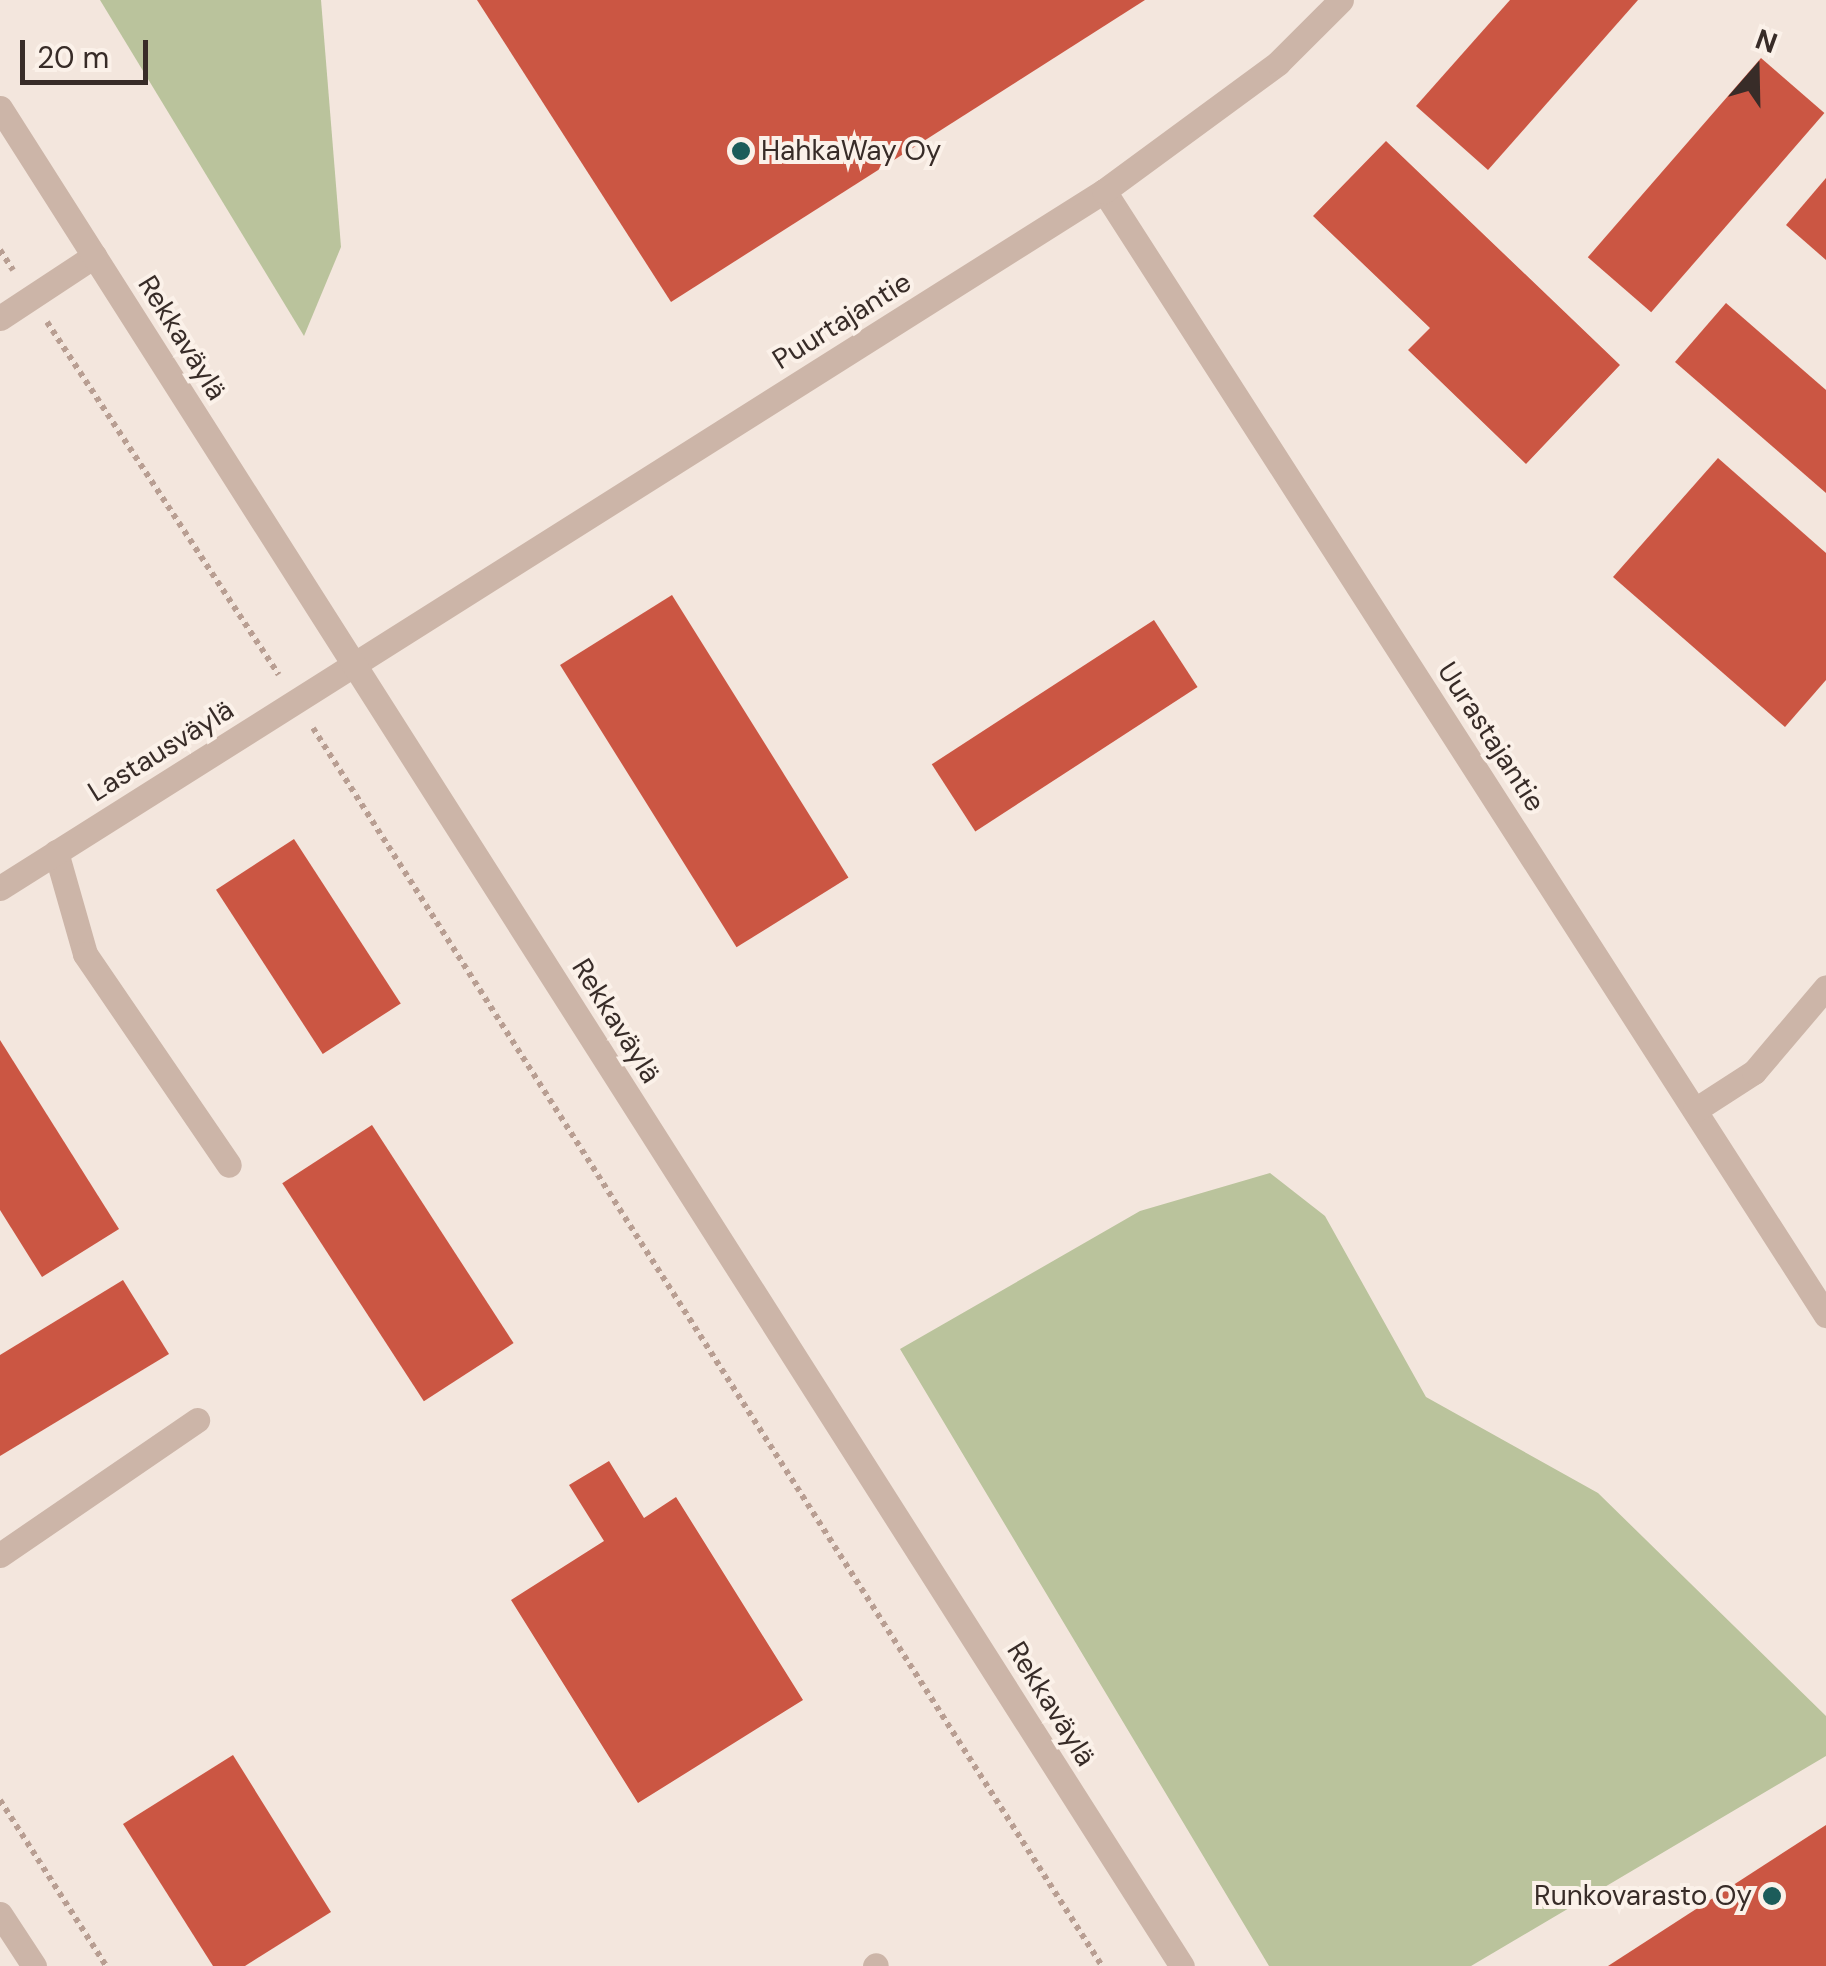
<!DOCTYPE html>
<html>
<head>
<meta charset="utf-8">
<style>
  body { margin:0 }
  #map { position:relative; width:1826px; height:1966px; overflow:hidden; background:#f3e6dd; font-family:"DM Sans",sans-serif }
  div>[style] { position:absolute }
  .green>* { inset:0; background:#bac39c }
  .building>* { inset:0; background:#cb5643; transform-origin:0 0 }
  .path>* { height:6px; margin-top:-3px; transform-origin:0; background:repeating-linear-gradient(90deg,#b89e92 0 5px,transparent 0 10px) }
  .service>* { height:25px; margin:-12.5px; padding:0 12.5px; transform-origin:12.5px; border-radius:12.5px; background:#ccb5a8 }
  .minor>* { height:25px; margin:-12.5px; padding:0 12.5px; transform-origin:12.5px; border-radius:12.5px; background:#ccb5a8 }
  .tertiary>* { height:25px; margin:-12.5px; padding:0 12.5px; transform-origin:12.5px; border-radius:12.5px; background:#ccb5a8 }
  .dots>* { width:28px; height:28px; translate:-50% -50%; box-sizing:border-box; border:5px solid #fbf1e9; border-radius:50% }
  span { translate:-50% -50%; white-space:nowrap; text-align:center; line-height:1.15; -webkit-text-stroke:8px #fbf1e9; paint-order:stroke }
  .poi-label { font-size:28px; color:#382c28 }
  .left { translate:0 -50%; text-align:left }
  .right { translate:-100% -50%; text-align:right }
  .street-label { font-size:28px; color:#382c28 }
  .north { position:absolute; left:1706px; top:20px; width:100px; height:100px; -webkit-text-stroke:8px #fbf1e9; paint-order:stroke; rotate:20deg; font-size:28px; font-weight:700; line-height:40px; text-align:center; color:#382c28 }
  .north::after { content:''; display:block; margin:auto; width:35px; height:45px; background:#382c28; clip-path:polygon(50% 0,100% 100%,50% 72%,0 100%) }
  .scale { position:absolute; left:20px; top:40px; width:128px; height:45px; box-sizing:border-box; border:5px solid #382c28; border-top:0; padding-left:12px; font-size:30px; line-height:35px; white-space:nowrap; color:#382c28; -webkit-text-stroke:8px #fbf1e9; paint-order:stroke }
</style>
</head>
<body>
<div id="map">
  <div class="green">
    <i style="clip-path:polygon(100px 0,321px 0,341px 247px,304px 336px)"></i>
    <i style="clip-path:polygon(1270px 1173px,1325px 1216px,1426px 1397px,1598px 1493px,1826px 1716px,1826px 1756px,1471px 1966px,1269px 1966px,900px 1349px,1140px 1211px)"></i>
  </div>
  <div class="building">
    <i style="clip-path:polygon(477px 0,1145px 0,671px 302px)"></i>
    <i style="clip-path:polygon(1510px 0,1638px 0,1488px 170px,1416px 106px)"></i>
    <i style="left:1761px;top:58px;width:84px;height:264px;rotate:41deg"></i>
    <i style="clip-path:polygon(1386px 141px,1620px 365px,1526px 464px,1408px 350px,1430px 328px,1313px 216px)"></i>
    <i style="clip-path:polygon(1826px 178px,1826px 260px,1786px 225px)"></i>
    <i style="clip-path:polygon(1726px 303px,1826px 390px,1826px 493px,1675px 362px)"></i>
    <i style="clip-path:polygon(1718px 458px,1826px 553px,1826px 680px,1785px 727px,1613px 577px)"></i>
    <i style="left:672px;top:595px;width:333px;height:132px;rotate:58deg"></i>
    <i style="left:1154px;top:620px;width:80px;height:265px;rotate:57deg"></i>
    <i style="left:294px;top:839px;width:196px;height:93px;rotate:57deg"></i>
    <i style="clip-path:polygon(0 1040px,119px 1229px,42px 1277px,0 1210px)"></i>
    <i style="left:372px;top:1125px;width:260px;height:107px;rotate:57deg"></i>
    <i style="clip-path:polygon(123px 1280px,169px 1354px,0 1456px,0 1355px)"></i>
    <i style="clip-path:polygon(609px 1461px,644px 1518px,676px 1497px,803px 1700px,638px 1803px,511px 1600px,604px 1541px,569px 1485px)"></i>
    <i style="clip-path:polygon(233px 1755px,331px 1912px,245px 1966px,213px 1966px,123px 1824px)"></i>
    <i style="clip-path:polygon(1826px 1825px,1826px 1966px,1608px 1966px)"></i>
  </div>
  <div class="path">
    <i style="left:0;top:250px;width:24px;rotate:57deg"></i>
    <i style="left:47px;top:322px;width:422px;rotate:56.7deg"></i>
    <i style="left:313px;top:728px;width:1468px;rotate:57.49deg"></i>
    <i style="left:0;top:1800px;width:197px;rotate:57.4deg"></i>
  </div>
  <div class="service">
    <i style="left:0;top:318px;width:113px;rotate:-33.4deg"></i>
    <i style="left:56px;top:852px;width:106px;rotate:74.1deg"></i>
    <i style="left:85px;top:954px;width:255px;rotate:55.7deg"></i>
    <i style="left:0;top:1555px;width:239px;rotate:-34.4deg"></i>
  </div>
  <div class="minor">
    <i style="left:1104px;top:191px;width:1336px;rotate:57.29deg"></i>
    <i style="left:0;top:888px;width:1306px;rotate:-32.27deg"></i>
    <i style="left:1104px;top:191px;width:216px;rotate:-36.3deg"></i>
    <i style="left:1278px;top:63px;width:89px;rotate:-45deg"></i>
    <i style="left:1695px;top:1110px;width:70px;rotate:-32.8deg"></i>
    <i style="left:1754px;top:1072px;width:111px;rotate:-49.7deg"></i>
    <i style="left:0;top:1914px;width:62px;rotate:56.8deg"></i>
    <i style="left:875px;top:1966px;width:1px;rotate:-45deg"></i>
  </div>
  <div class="tertiary">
    <i style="left:0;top:108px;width:2202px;rotate:57.54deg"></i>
  </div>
  <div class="dots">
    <i style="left:741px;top:151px;background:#1c5c5a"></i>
    <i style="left:1772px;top:1896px;background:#1c5c5a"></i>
  </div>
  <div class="poi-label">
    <span class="left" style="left:761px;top:151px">HahkaWay Oy</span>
    <span class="right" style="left:1752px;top:1896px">Runkovarasto Oy</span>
  </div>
  <div class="street-label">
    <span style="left:842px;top:321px;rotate:-32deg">Puurtajantie</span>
    <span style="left:182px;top:338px;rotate:58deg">Rekkaväylä</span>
    <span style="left:1491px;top:737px;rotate:57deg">Uurastajantie</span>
    <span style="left:161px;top:751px;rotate:-32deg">Lastausväylä</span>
    <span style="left:616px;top:1021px;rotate:58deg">Rekkaväylä</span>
    <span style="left:1051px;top:1704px;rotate:58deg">Rekkaväylä</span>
  </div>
  <div class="north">N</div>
  <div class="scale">20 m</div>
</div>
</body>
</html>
